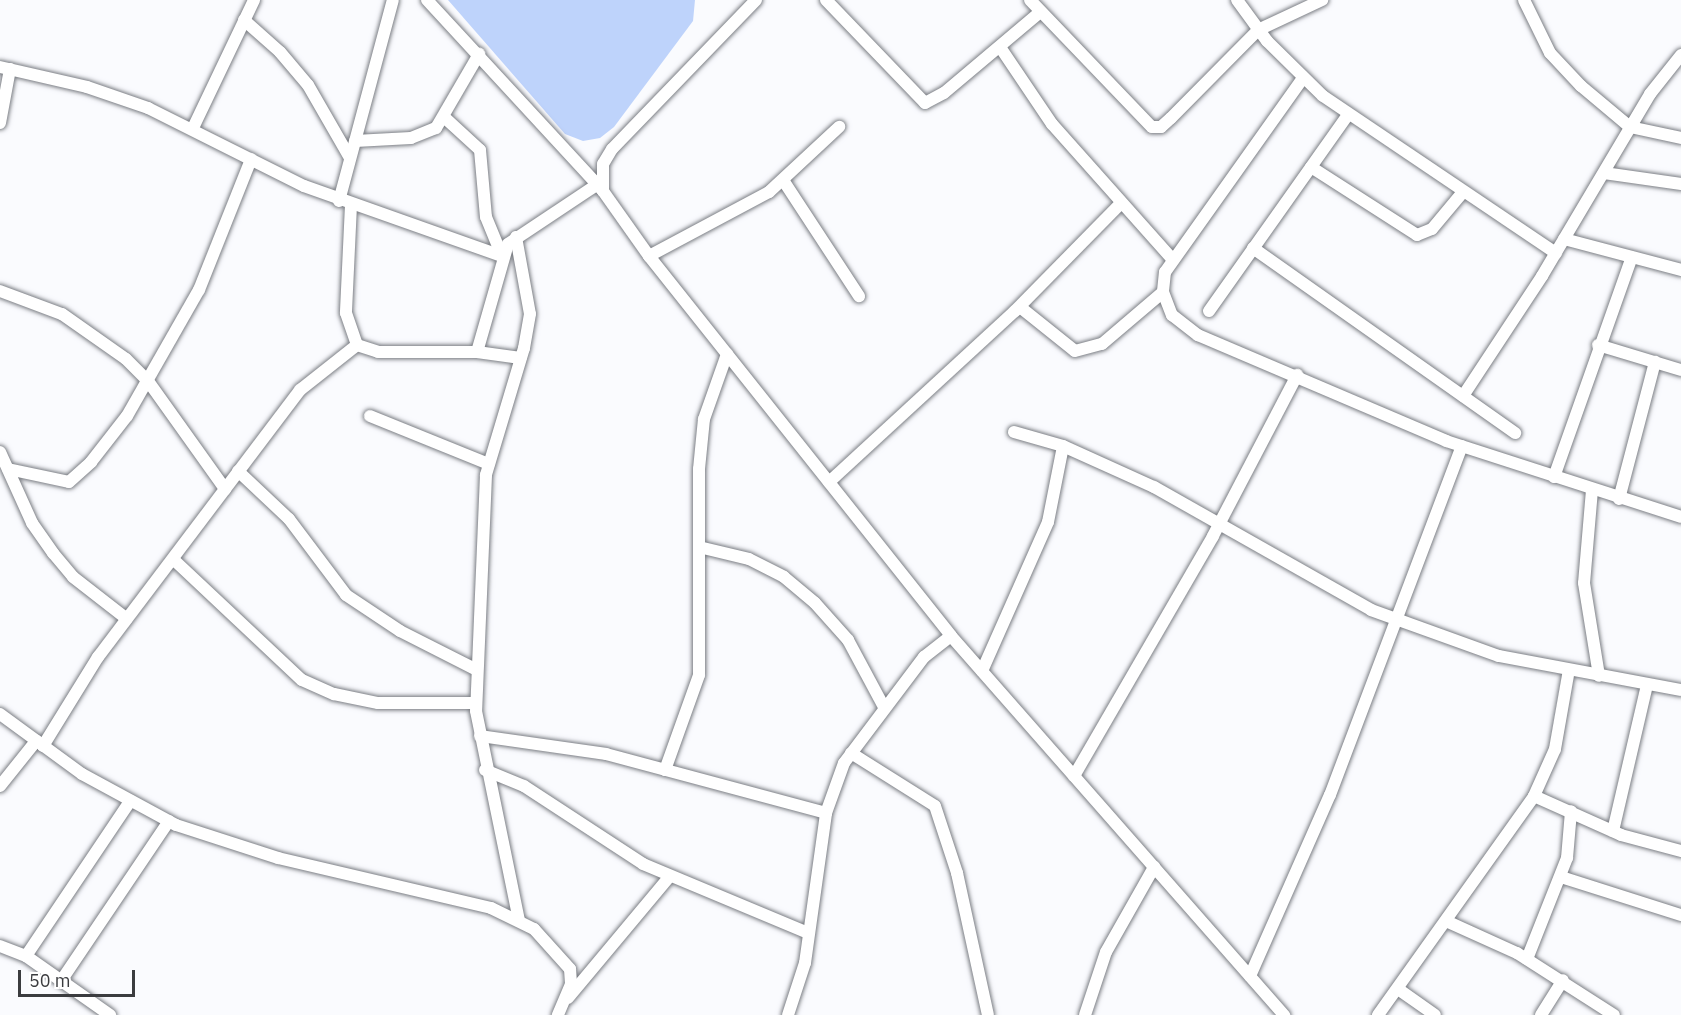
<!DOCTYPE html>
<html>
<head>
<meta charset="utf-8">
<style>
  body { margin:0 }
  #map { position:relative; width:1681px; height:1015px; overflow:hidden; background:#fafbfe; font-family:"IBM Plex Sans",sans-serif }
  div>[style] { position:absolute }
  .water>* { inset:0; background:#bed3fb }
  .roads { filter:drop-shadow(0 0 2px #7b7e84) drop-shadow(0 0 2px #7b7e84) }
  .minor>* { height:12px; margin:-6px; padding:0 6px; transform-origin:6px; border-radius:6px; background:#fff }
  span { translate:-50% -50%; white-space:nowrap; text-align:center; line-height:1.15; -webkit-text-stroke:4.5px #fff; paint-order:stroke }
  .scale { position:absolute; left:18px; top:970px; width:117px; height:27px; box-sizing:border-box; border:3px solid #3b3c3f; border-top:0; padding-left:8px; font-size:18px; line-height:21px; white-space:nowrap; color:#3b3c3f; -webkit-text-stroke:4px #fff; paint-order:stroke }
</style>
</head>
<body>
<div id="map">
  <div class="water">
    <i style="clip-path:polygon(448px 0,695px 0,693px 21px,614px 127px,600px 138px,583px 141px,565px 134px)"></i>
  </div>
  <div class="roads">
    <div class="minor">
      <i style="left:427px;top:0;width:260px;rotate:47.3deg"></i>
      <i style="left:756px;top:0;width:207px;rotate:134deg"></i>
      <i style="left:612px;top:149px;width:17px;rotate:121deg"></i>
      <i style="left:603px;top:164px;width:27px;rotate:90deg"></i>
      <i style="left:603px;top:191px;width:80px;rotate:54.7deg"></i>
      <i style="left:649px;top:256px;width:485px;rotate:51.5deg"></i>
      <i style="left:951px;top:636px;width:505px;rotate:48.7deg"></i>
      <i style="left:826px;top:0;width:143px;rotate:46.1deg"></i>
      <i style="left:925px;top:103px;width:21px;rotate:-28deg"></i>
      <i style="left:944px;top:93px;width:124px;rotate:-40.1deg"></i>
      <i style="left:1030px;top:0;width:176px;rotate:46.2deg"></i>
      <i style="left:1152px;top:127px;width:9px"></i>
      <i style="left:1161px;top:127px;width:13px;rotate:-42deg"></i>
      <i style="left:1171px;top:118px;width:124px;rotate:-45.3deg"></i>
      <i style="left:1258px;top:30px;width:71px;rotate:-25.1deg"></i>
      <i style="left:1237px;top:0;width:51px;rotate:53.8deg"></i>
      <i style="left:1267px;top:41px;width:78px;rotate:44.5deg"></i>
      <i style="left:1323px;top:96px;width:281px;rotate:34deg"></i>
      <i style="left:1524px;top:0;width:59px;rotate:63.9deg"></i>
      <i style="left:1550px;top:53px;width:45px;rotate:46.8deg"></i>
      <i style="left:1581px;top:86px;width:64px;rotate:39.9deg"></i>
      <i style="left:1630px;top:127px;width:52px;rotate:12.2deg"></i>
      <i style="left:244px;top:20px;width:48px;rotate:41.6deg"></i>
      <i style="left:280px;top:52px;width:43px;rotate:49.7deg"></i>
      <i style="left:308px;top:85px;width:84px;rotate:60.1deg"></i>
      <i style="left:1000px;top:47px;width:93px;rotate:56deg"></i>
      <i style="left:1052px;top:124px;width:182px;rotate:48.3deg"></i>
      <i style="left:0;top:67px;width:89px;rotate:12.9deg"></i>
      <i style="left:87px;top:87px;width:65px;rotate:19deg"></i>
      <i style="left:148px;top:108px;width:174px;rotate:26.6deg"></i>
      <i style="left:304px;top:186px;width:210px;rotate:19.5deg"></i>
      <i style="left:1303px;top:78px;width:238px;rotate:125.4deg"></i>
      <i style="left:1165px;top:272px;width:20px;rotate:96deg"></i>
      <i style="left:1163px;top:292px;width:25px;rotate:69deg"></i>
      <i style="left:1172px;top:315px;width:33px;rotate:38deg"></i>
      <i style="left:1198px;top:335px;width:270px;rotate:23.1deg"></i>
      <i style="left:1446px;top:441px;width:247px;rotate:17.9deg"></i>
      <i style="left:444px;top:117px;width:49px;rotate:42.5deg"></i>
      <i style="left:480px;top:150px;width:67px;rotate:84.9deg"></i>
      <i style="left:486px;top:217px;width:42px;rotate:67.7deg"></i>
      <i style="left:0;top:123px;width:55px;rotate:-79.5deg"></i>
      <i style="left:193px;top:128px;width:142px;rotate:-64.5deg"></i>
      <i style="left:355px;top:141px;width:56px;rotate:-3.1deg"></i>
      <i style="left:411px;top:138px;width:27px;rotate:-22deg"></i>
      <i style="left:436px;top:128px;width:86px;rotate:-59.8deg"></i>
      <i style="left:1311px;top:167px;width:126px;rotate:32.7deg"></i>
      <i style="left:1417px;top:235px;width:16px;rotate:-22deg"></i>
      <i style="left:1432px;top:229px;width:48px;rotate:-50deg"></i>
      <i style="left:1604px;top:173px;width:78px;rotate:8.1deg"></i>
      <i style="left:783px;top:180px;width:139px;rotate:56.8deg"></i>
      <i style="left:339px;top:201px;width:208px;rotate:-75deg"></i>
      <i style="left:351px;top:205px;width:108px;rotate:92.7deg"></i>
      <i style="left:346px;top:313px;width:34px;rotate:71deg"></i>
      <i style="left:357px;top:345px;width:22px;rotate:18deg"></i>
      <i style="left:378px;top:352px;width:99px"></i>
      <i style="left:477px;top:352px;width:44px;rotate:7.8deg"></i>
      <i style="left:516px;top:237px;width:78px;rotate:79.7deg"></i>
      <i style="left:530px;top:314px;width:35px;rotate:100deg"></i>
      <i style="left:524px;top:348px;width:133px;rotate:106.7deg"></i>
      <i style="left:486px;top:475px;width:236px;rotate:92.4deg"></i>
      <i style="left:476px;top:711px;width:214px;rotate:78.4deg"></i>
      <i style="left:1564px;top:239px;width:121px;rotate:14.8deg"></i>
      <i style="left:1253px;top:248px;width:321px;rotate:35.2deg"></i>
      <i style="left:649px;top:256px;width:136px;rotate:-28.1deg"></i>
      <i style="left:769px;top:192px;width:96px;rotate:-42.9deg"></i>
      <i style="left:0;top:291px;width:66px;rotate:20.4deg"></i>
      <i style="left:62px;top:314px;width:78px;rotate:35.1deg"></i>
      <i style="left:126px;top:359px;width:31px;rotate:45deg"></i>
      <i style="left:148px;top:381px;width:133px;rotate:54.5deg"></i>
      <i style="left:1020px;top:307px;width:70px;rotate:38.7deg"></i>
      <i style="left:1075px;top:351px;width:28px;rotate:-15deg"></i>
      <i style="left:1102px;top:344px;width:80px;rotate:-40.4deg"></i>
      <i style="left:1209px;top:311px;width:240px;rotate:-54.7deg"></i>
      <i style="left:1598px;top:345px;width:87px;rotate:16.8deg"></i>
      <i style="left:477px;top:352px;width:112px;rotate:-74deg"></i>
      <i style="left:508px;top:244px;width:108px;rotate:-33.7deg"></i>
      <i style="left:1463px;top:396px;width:144px;rotate:-56.6deg"></i>
      <i style="left:1542px;top:276px;width:212px;rotate:-59.3deg"></i>
      <i style="left:1650px;top:94px;width:50px;rotate:-51.5deg"></i>
      <i style="left:370px;top:416px;width:128px;rotate:22deg"></i>
      <i style="left:1014px;top:432px;width:51px;rotate:15.9deg"></i>
      <i style="left:1063px;top:446px;width:100px;rotate:24.3deg"></i>
      <i style="left:1154px;top:487px;width:249px;rotate:29.5deg"></i>
      <i style="left:1371px;top:610px;width:136px;rotate:19.8deg"></i>
      <i style="left:1499px;top:656px;width:185px;rotate:10.6deg"></i>
      <i style="left:0;top:452px;width:78px;rotate:65.7deg"></i>
      <i style="left:32px;top:523px;width:37px;rotate:55deg"></i>
      <i style="left:53px;top:553px;width:31px;rotate:50deg"></i>
      <i style="left:73px;top:577px;width:68px;rotate:37.9deg"></i>
      <i style="left:8px;top:469px;width:62px;rotate:12deg"></i>
      <i style="left:69px;top:482px;width:30px;rotate:-42deg"></i>
      <i style="left:91px;top:462px;width:58px;rotate:-52deg"></i>
      <i style="left:127px;top:416px;width:145px;rotate:-60.3deg"></i>
      <i style="left:199px;top:290px;width:141px;rotate:-68.3deg"></i>
      <i style="left:238px;top:471px;width:70px;rotate:43.3deg"></i>
      <i style="left:289px;top:519px;width:95px;rotate:53.1deg"></i>
      <i style="left:346px;top:595px;width:65px;rotate:33.7deg"></i>
      <i style="left:400px;top:631px;width:86px;rotate:26.9deg"></i>
      <i style="left:1554px;top:477px;width:233px;rotate:-70.5deg"></i>
      <i style="left:829px;top:482px;width:253px;rotate:-42.6deg"></i>
      <i style="left:1015px;top:311px;width:150px;rotate:-45.5deg"></i>
      <i style="left:1592px;top:490px;width:93px;rotate:94.9deg"></i>
      <i style="left:1584px;top:583px;width:94px;rotate:80.8deg"></i>
      <i style="left:1619px;top:499px;width:142px;rotate:-75.3deg"></i>
      <i style="left:699px;top:547px;width:51px;rotate:13.5deg"></i>
      <i style="left:749px;top:559px;width:39px;rotate:27deg"></i>
      <i style="left:784px;top:577px;width:40px;rotate:40deg"></i>
      <i style="left:815px;top:603px;width:50px;rotate:48.3deg"></i>
      <i style="left:848px;top:640px;width:76px;rotate:61.8deg"></i>
      <i style="left:174px;top:560px;width:175px;rotate:43.2deg"></i>
      <i style="left:302px;top:680px;width:35px;rotate:24deg"></i>
      <i style="left:334px;top:694px;width:45px;rotate:11.6deg"></i>
      <i style="left:378px;top:703px;width:98px"></i>
      <i style="left:982px;top:671px;width:163px;rotate:-66.1deg"></i>
      <i style="left:1048px;top:522px;width:77px;rotate:-78.8deg"></i>
      <i style="left:0;top:714px;width:102px;rotate:36.2deg"></i>
      <i style="left:82px;top:774px;width:107px;rotate:28.5deg"></i>
      <i style="left:176px;top:825px;width:107px;rotate:17.9deg"></i>
      <i style="left:278px;top:858px;width:219px;rotate:13.2deg"></i>
      <i style="left:491px;top:908px;width:48px;rotate:26deg"></i>
      <i style="left:534px;top:929px;width:54px;rotate:48deg"></i>
      <i style="left:570px;top:969px;width:15px;rotate:86deg"></i>
      <i style="left:571px;top:984px;width:34px;rotate:113deg"></i>
      <i style="left:480px;top:736px;width:127px;rotate:8.1deg"></i>
      <i style="left:606px;top:754px;width:228px;rotate:15deg"></i>
      <i style="left:43px;top:746px;width:105px;rotate:-58.3deg"></i>
      <i style="left:98px;top:657px;width:335px;rotate:-52.9deg"></i>
      <i style="left:300px;top:390px;width:73px;rotate:-38.3deg"></i>
      <i style="left:851px;top:753px;width:99px;rotate:32.2deg"></i>
      <i style="left:935px;top:806px;width:71px;rotate:71.8deg"></i>
      <i style="left:957px;top:873px;width:145px;rotate:77.7deg"></i>
      <i style="left:485px;top:770px;width:42px;rotate:22.3deg"></i>
      <i style="left:524px;top:786px;width:142px;rotate:33.2deg"></i>
      <i style="left:643px;top:864px;width:179px;rotate:22.7deg"></i>
      <i style="left:665px;top:770px;width:101px;rotate:-70.3deg"></i>
      <i style="left:699px;top:675px;width:206px;rotate:-90deg"></i>
      <i style="left:699px;top:469px;width:50px;rotate:-84.3deg"></i>
      <i style="left:704px;top:419px;width:69px;rotate:-70.5deg"></i>
      <i style="left:1074px;top:776px;width:277px;rotate:-59.9deg"></i>
      <i style="left:1213px;top:536px;width:182px;rotate:-62.4deg"></i>
      <i style="left:0;top:786px;width:58px;rotate:-51.3deg"></i>
      <i style="left:1534px;top:796px;width:95px;rotate:24.1deg"></i>
      <i style="left:1621px;top:835px;width:62px;rotate:14.9deg"></i>
      <i style="left:1613px;top:831px;width:150px;rotate:-76.9deg"></i>
      <i style="left:1561px;top:877px;width:126px;rotate:17.6deg"></i>
      <i style="left:1446px;top:921px;width:78px;rotate:24.3deg"></i>
      <i style="left:1517px;top:953px;width:115px;rotate:32.6deg"></i>
      <i style="left:0;top:946px;width:28px;rotate:21deg"></i>
      <i style="left:26px;top:956px;width:103px;rotate:35.1deg"></i>
      <i style="left:26px;top:956px;width:187px;rotate:-56.1deg"></i>
      <i style="left:1527px;top:959px;width:109px;rotate:-68.4deg"></i>
      <i style="left:1567px;top:858px;width:47px;rotate:-85.1deg"></i>
      <i style="left:1250px;top:976px;width:198px;rotate:-66.2deg"></i>
      <i style="left:1330px;top:795px;width:373px;rotate:-69.3deg"></i>
      <i style="left:61px;top:981px;width:193px;rotate:-56deg"></i>
      <i style="left:1398px;top:989px;width:45px;rotate:35.1deg"></i>
      <i style="left:568px;top:998px;width:159px;rotate:-50.1deg"></i>
      <i style="left:788px;top:1015px;width:55px;rotate:-71.9deg"></i>
      <i style="left:805px;top:963px;width:151px;rotate:-82deg"></i>
      <i style="left:826px;top:813px;width:53px;rotate:-70.2deg"></i>
      <i style="left:844px;top:763px;width:133px;rotate:-53deg"></i>
      <i style="left:924px;top:657px;width:34px;rotate:-38deg"></i>
      <i style="left:1085px;top:1015px;width:66px;rotate:-71.6deg"></i>
      <i style="left:1106px;top:952px;width:98px;rotate:-60.5deg"></i>
      <i style="left:1378px;top:1015px;width:269px;rotate:-54.5deg"></i>
      <i style="left:1534px;top:796px;width:51px;rotate:-65.9deg"></i>
      <i style="left:1555px;top:749px;width:80px;rotate:-80deg"></i>
      <i style="left:1541px;top:1015px;width:41px;rotate:-57.8deg"></i>
    </div>
  </div>
  <div class="scale">50 m</div>
</div>
</body>
</html>
